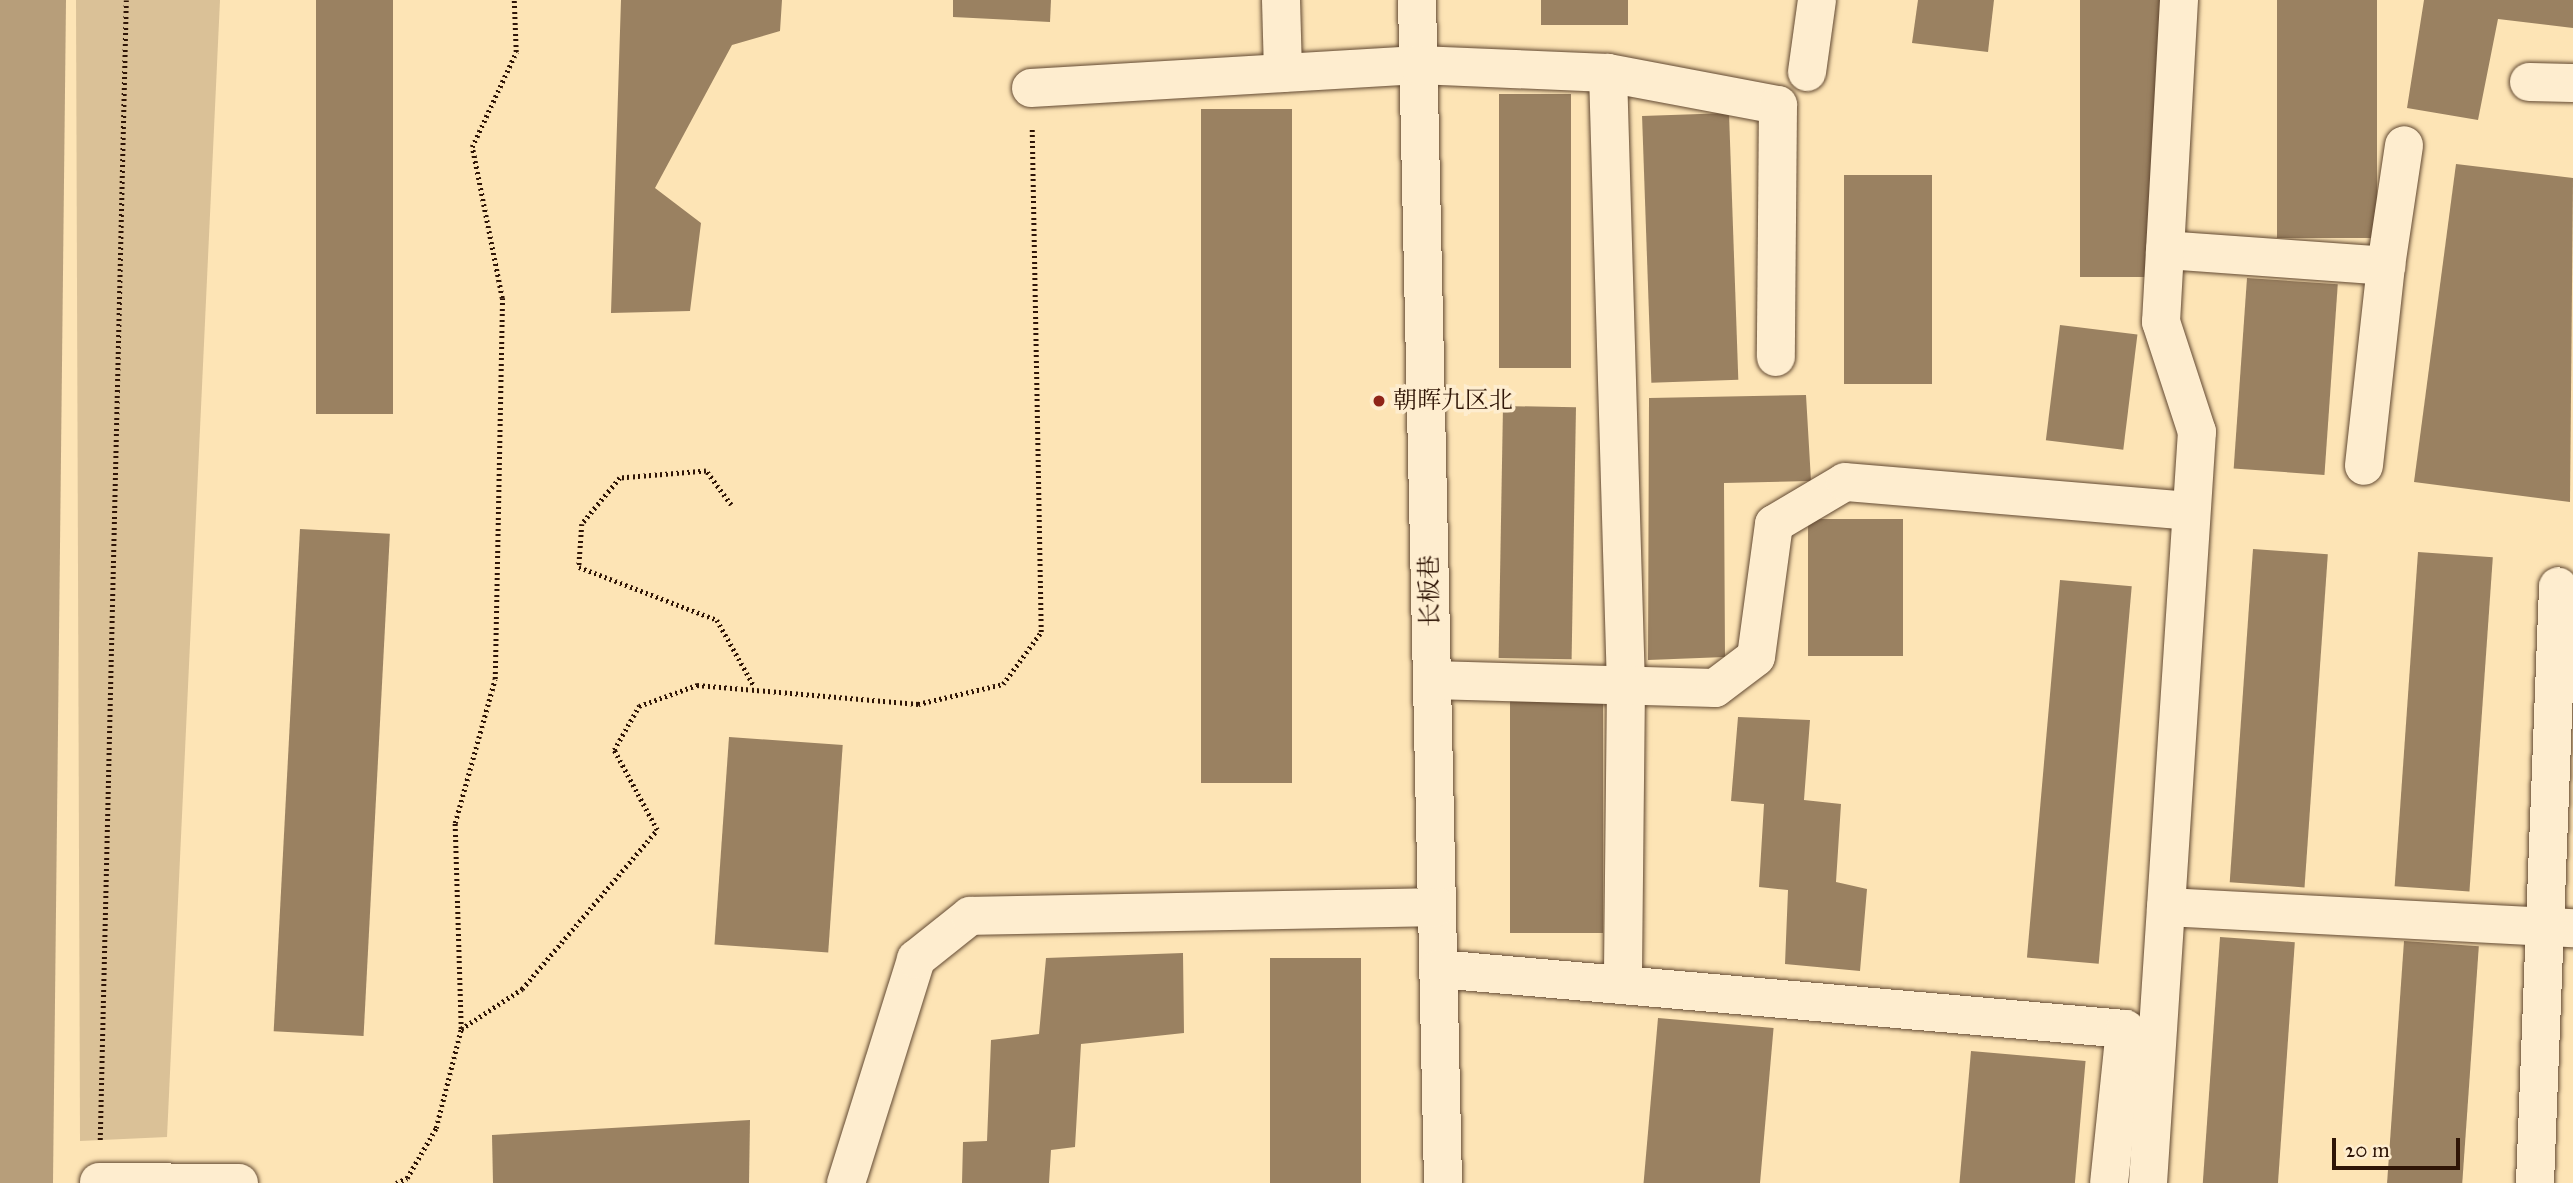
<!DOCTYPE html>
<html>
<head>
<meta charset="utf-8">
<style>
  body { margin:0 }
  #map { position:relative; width:2573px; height:1183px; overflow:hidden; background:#fde4b5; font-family:"IM FELL Great Primer","Noto Serif SC",serif }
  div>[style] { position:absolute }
  .green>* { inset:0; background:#dac197 }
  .water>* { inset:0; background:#b79e7a }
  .building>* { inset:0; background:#9a8161; transform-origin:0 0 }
  .path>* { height:4.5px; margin-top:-2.25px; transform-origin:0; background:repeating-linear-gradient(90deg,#2f1506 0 2px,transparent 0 5.5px) }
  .roads { filter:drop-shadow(0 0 2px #624932) drop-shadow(0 0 2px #624932) }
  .minor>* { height:38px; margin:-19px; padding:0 19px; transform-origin:19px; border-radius:19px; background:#feedcf }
  .dots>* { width:19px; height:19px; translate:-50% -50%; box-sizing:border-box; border:4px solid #feedcf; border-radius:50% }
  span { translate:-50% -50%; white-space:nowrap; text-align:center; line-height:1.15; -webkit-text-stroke:7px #feedcf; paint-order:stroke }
  .poi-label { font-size:24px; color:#2f1506 }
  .left { translate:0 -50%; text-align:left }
  .street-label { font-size:24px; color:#2f1506 }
  .scale { position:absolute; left:2332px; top:1138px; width:128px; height:32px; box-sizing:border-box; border:4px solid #2f1506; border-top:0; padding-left:9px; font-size:21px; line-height:24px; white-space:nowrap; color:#2f1506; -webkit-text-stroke:5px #feedcf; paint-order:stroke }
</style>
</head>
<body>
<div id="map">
  <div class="green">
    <i style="clip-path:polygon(76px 0,220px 0,167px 1137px,80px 1141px)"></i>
  </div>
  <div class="water">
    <i style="clip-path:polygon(0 0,66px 0,53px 1183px,0 1183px)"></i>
  </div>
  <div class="building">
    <i style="left:316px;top:0;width:77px;height:414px"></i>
    <i style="clip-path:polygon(621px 0,782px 0,780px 31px,732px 45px,655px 188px,701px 223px,690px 311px,611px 313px)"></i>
    <i style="clip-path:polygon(953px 0,1051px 0,1050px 22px,953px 17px)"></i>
    <i style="left:1541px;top:0;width:87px;height:25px"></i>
    <i style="clip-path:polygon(1918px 0,1994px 0,1988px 52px,1912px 43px)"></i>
    <i style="left:2080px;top:0;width:80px;height:277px"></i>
    <i style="left:2277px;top:0;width:100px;height:238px"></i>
    <i style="clip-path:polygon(2424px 0,2573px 0,2573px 28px,2498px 19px,2478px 120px,2407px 108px)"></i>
    <i style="left:1499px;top:94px;width:72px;height:274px"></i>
    <i style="left:1201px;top:109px;width:91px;height:674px"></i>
    <i style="left:1729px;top:113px;width:267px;height:87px;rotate:88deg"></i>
    <i style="clip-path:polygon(2456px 164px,2573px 178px,2570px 502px,2414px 482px)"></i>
    <i style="left:1844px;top:175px;width:88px;height:209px"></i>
    <i style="left:2247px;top:278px;width:91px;height:191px;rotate:4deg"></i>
    <i style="left:2060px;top:325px;width:78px;height:116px;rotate:7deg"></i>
    <i style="clip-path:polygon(1806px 395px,1811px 481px,1724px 483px,1725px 657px,1648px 660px,1649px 398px)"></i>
    <i style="left:1503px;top:406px;width:73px;height:252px;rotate:1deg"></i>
    <i style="left:1808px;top:519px;width:95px;height:137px"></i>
    <i style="left:300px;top:529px;width:90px;height:503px;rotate:3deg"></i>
    <i style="left:2253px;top:549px;width:75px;height:334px;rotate:4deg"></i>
    <i style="left:2418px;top:552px;width:75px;height:335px;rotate:4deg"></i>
    <i style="left:2060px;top:580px;width:72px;height:379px;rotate:5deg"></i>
    <i style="left:1603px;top:692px;width:241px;height:93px;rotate:90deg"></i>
    <i style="clip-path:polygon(1738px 717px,1810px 720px,1804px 800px,1841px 804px,1836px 882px,1867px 889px,1860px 971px,1785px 964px,1788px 890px,1759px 887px,1764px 804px,1731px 801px)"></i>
    <i style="left:729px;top:737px;width:114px;height:208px;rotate:4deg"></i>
    <i style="left:2220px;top:937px;width:75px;height:247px;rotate:4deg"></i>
    <i style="left:2404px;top:941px;width:75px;height:243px;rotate:4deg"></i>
    <i style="clip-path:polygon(1183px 953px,1184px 1033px,1081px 1044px,1075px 1147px,1051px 1150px,1049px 1183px,962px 1183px,963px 1142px,987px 1141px,991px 1040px,1039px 1034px,1046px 958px)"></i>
    <i style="left:1361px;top:958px;width:225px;height:91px;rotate:90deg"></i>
    <i style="left:1658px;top:1018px;width:116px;height:166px;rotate:5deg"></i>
    <i style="left:1971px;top:1051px;width:115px;height:133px;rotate:5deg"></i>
    <i style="clip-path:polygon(750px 1120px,749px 1183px,493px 1183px,492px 1135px)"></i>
  </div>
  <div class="path">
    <i style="left:731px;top:505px;width:42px;rotate:-126.3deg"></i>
    <i style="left:706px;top:471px;width:86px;rotate:175.3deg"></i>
    <i style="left:620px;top:478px;width:60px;rotate:129.6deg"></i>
    <i style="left:582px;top:524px;width:43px;rotate:94deg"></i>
    <i style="left:579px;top:567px;width:148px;rotate:21deg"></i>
    <i style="left:717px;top:620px;width:76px;rotate:60.7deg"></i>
    <i style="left:461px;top:1029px;width:73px;rotate:-33.3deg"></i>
    <i style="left:522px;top:989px;width:209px;rotate:-49.7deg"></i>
    <i style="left:657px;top:830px;width:91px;rotate:-118.3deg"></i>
    <i style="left:614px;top:750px;width:51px;rotate:-60.4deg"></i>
    <i style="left:639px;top:706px;width:62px;rotate:-19.9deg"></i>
    <i style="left:697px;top:685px;width:222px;rotate:4.9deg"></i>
    <i style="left:918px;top:704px;width:87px;rotate:-13.2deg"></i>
    <i style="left:1003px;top:684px;width:64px;rotate:-53.8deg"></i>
    <i style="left:1041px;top:632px;width:503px;rotate:-91.03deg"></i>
    <i style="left:100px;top:1140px;width:1140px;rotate:-88.69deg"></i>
    <i style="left:396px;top:1183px;width:12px;rotate:-24deg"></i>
    <i style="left:407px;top:1178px;width:58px;rotate:-59.9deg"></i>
    <i style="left:436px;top:1128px;width:102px;rotate:-75.8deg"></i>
    <i style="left:461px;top:1029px;width:206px;rotate:-91.7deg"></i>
    <i style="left:455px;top:823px;width:149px;rotate:-74.5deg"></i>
    <i style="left:495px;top:679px;width:381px;rotate:-88.9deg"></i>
    <i style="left:502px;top:298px;width:154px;rotate:-101.2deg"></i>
    <i style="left:472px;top:147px;width:105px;rotate:-65.1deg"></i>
    <i style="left:516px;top:52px;width:52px;rotate:-92.2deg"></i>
  </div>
  <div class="roads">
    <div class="minor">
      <i style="left:1281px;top:0;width:73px;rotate:88.4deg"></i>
      <i style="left:1417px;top:0;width:1183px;rotate:88.74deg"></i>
      <i style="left:1807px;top:72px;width:73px;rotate:-82.1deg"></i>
      <i style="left:1608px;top:73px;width:173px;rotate:10.7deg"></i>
      <i style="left:1778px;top:105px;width:252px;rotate:90.5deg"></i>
      <i style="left:2529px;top:82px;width:44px;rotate:1.3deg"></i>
      <i style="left:1031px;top:88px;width:388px;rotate:-3.4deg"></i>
      <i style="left:1418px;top:65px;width:190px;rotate:2.4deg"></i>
      <i style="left:1608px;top:73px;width:612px;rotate:88.32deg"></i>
      <i style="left:1626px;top:685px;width:300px;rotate:90.6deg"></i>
      <i style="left:2165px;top:250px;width:222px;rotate:4.1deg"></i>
      <i style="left:2386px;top:266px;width:201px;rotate:96.3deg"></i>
      <i style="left:2386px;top:266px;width:122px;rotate:-81.5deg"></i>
      <i style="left:1432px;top:680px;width:283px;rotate:1.6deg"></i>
      <i style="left:1715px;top:688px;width:51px;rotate:-37.1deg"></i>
      <i style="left:1756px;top:657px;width:134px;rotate:-82.3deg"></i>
      <i style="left:1774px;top:524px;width:82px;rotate:-30.6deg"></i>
      <i style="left:1845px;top:482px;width:347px;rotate:4.8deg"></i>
      <i style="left:2166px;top:907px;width:408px;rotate:3deg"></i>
      <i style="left:1438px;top:969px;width:690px;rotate:4.99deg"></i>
      <i style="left:2125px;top:1029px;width:155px;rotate:95.9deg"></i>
      <i style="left:99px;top:1182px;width:140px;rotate:0.4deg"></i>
      <i style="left:846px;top:1183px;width:235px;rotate:-72.6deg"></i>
      <i style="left:916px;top:959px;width:69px;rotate:-38.5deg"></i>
      <i style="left:970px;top:916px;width:467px;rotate:-1.1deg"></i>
      <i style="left:2148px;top:1183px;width:753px;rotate:-86.27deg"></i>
      <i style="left:2197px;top:432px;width:116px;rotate:-108.1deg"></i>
      <i style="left:2161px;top:322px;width:323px;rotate:-86.8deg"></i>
      <i style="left:2535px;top:1183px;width:597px;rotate:-87.79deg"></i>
    </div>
  </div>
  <div class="dots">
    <i style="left:1379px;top:401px;background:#8f2418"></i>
  </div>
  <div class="poi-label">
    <span class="left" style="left:1393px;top:401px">朝晖九区北</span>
  </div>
  <div class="street-label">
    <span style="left:1430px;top:591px;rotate:-91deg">长板巷</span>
  </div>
  <div class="scale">20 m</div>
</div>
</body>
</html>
